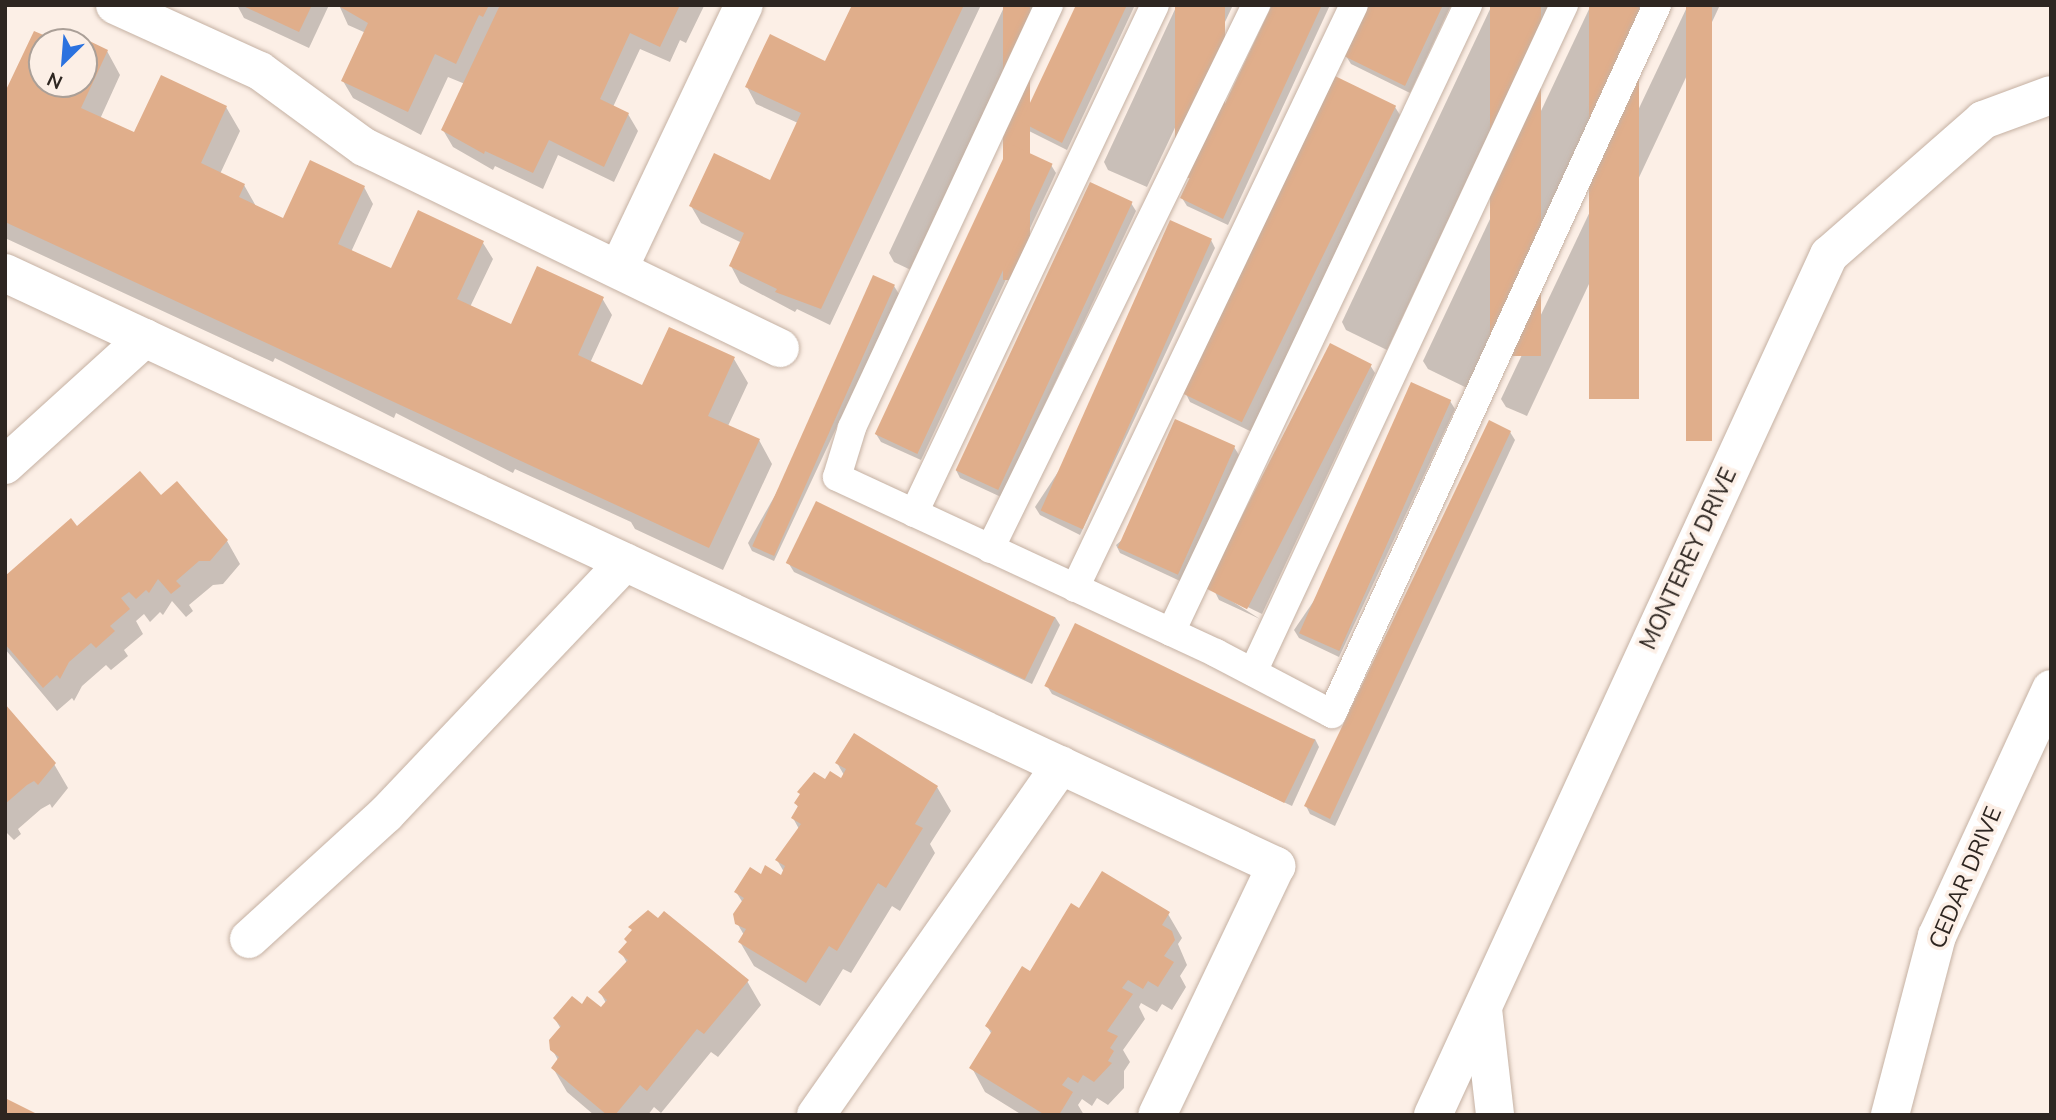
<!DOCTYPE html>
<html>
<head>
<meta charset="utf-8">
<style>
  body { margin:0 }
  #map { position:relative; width:2056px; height:1120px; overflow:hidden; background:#fcefe6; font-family:"Nunito Sans",sans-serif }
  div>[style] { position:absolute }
  .shadow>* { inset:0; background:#0003 }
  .building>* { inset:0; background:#e0ae8b; transform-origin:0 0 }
  .roads { filter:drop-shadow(0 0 2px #c5b1a3) drop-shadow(0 0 2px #c5b1a3) }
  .service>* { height:28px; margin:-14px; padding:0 14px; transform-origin:14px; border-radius:14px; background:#fff }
  .minor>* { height:38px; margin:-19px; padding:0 19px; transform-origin:19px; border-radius:19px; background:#fff }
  span { translate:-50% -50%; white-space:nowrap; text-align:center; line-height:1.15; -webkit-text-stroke:7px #fcefe6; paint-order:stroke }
  .street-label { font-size:23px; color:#2e2621 }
  .frame { position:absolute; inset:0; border:7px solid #2e2621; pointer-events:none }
  .north { position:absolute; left:28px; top:28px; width:70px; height:70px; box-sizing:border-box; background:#fcefe6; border:2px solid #aa9f97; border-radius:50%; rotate:205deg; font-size:19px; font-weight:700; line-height:28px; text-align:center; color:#2e2621 }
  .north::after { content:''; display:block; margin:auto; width:24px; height:32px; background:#2b72df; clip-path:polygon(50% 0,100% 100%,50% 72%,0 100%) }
</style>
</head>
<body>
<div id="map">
  <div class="shadow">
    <i style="clip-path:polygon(237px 5px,329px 5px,309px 48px,244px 18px)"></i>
    <i style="clip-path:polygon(339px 5px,704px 5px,704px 6px,686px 43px,680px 40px,670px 62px,640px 49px,613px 107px,628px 114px,638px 131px,614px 182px,558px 155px,543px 189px,495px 166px,493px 170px,453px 147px,443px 130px,465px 84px,448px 77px,421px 135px,353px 98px,343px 81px,366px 33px,348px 25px)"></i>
    <i style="clip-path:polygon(854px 5px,981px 5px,830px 325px,797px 309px,795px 312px,740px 283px,731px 266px,742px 243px,701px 223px,691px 206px,770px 183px,798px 123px,756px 104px,747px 87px,826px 63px)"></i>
    <i style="clip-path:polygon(1005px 5px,1038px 5px,913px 271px,894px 262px,889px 253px)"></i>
    <i style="clip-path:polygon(1078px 5px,1135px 5px,1067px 150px,1027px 130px,1023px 122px)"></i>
    <i style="clip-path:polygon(1177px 5px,1233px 5px,1147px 187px,1108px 170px,1104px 162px)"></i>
    <i style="clip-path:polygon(1274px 5px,1330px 5px,1228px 225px,1187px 206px,1182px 198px)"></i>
    <i style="clip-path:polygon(1370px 5px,1451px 5px,1410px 93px,1351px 64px,1346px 56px)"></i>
    <i style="clip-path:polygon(1492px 5px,1549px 5px,1387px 350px,1346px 330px,1342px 322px)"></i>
    <i style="clip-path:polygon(1591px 5px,1647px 5px,1467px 388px,1428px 369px,1423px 361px)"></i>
    <i style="clip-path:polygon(1688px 5px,1720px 5px,1527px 416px,1506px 407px,1501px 399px)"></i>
    <i style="clip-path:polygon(35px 33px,56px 42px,42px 42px,42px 84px,84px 84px,81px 40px,107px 51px,120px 75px,100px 119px,135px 134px,226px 107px,240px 131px,220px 174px,244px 185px,257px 208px,284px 220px,364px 187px,373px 204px,351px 252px,392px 271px,483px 243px,493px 259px,470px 307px,512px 326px,602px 298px,612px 315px,590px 363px,643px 387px,734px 359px,748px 383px,728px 426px,759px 440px,772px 464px,723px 570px,635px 529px,631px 522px,515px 469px,513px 473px,396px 413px,394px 418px,275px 358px,273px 362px,5px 238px,5px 94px)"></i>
    <i style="clip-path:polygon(1395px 107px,1400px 115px,1252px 432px,1190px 402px,1186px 394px)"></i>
    <i style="clip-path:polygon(1051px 165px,1056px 173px,921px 460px,881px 442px,876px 434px)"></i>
    <i style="clip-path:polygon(1131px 203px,1136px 211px,1001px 497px,960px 478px,956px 470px)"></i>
    <i style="clip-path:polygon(1211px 240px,1215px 248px,1080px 535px,1040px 515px,1035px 507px)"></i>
    <i style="clip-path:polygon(894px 286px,899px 294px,774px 561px,752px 551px,748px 543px)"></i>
    <i style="clip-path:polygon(1370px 365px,1375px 373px,1262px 614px,1219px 593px,1260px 619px,1219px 600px,1215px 592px)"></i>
    <i style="clip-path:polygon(1450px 401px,1455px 409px,1339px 657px,1299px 638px,1294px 630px)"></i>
    <i style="clip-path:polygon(1510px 432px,1515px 440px,1335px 826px,1310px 814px,1306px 806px)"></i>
    <i style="clip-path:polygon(1234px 447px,1239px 455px,1180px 581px,1120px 553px,1116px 545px)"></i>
    <i style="clip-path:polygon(161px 497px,227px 541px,240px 564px,223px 584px,213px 585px,189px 605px,193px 611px,186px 617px,172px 601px,163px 615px,160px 612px,150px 622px,144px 614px,136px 621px,143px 634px,124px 650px,128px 656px,111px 670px,106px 665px,82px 686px,74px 701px,72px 698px,57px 711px,5px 649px,5px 620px,77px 528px)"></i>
    <i style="clip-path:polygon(789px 564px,1055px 617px,1060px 625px,1032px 684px,794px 572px)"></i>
    <i style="clip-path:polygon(1047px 686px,1315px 739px,1319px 747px,1292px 806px,1052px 694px)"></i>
    <i style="clip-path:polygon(5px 707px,54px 764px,68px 788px,52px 808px,50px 804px,41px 809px,18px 829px,21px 834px,14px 840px,5px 831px)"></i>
    <i style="clip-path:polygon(837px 763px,937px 787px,951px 811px,930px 844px,935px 853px,900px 911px,892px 906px,851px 973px,843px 969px,820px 1006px,754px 966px,740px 942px,744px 935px,737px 923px,743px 903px,736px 892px,761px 876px,781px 877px,784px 872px,777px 860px,799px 829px,793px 818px,799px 808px,796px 804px,826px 782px,842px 780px,844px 775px)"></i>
    <i style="clip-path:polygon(1079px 910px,1168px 914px,1182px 938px,1178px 944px,1187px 965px,1180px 976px,1186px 987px,1172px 1010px,1162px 1004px,1157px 1012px,1141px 1003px,1139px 1007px,1145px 1019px,1123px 1050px,1130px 1062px,1124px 1071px,1124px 1088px,1108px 1105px,1097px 1098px,1092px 1106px,1082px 1099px,1078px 1105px,1084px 1115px,1022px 1115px,985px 1092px,972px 1068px,992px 1035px,987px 1026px)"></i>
    <i style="clip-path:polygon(621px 952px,747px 981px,761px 1005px,718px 1057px,711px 1052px,661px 1113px,654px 1107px,648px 1115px,594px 1115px,567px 1092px,553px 1068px,558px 1060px,552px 1049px,561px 1029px,555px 1019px,582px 1006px,601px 1010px,606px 1003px,600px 992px,627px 963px)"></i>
  </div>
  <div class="building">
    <i style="clip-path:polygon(241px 5px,312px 5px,299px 32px)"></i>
    <i style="clip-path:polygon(337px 5px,489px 5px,483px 17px,479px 15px,456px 64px,435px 54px,408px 112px,341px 81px,368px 23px)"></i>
    <i style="clip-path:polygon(500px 5px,680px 5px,660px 47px,630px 33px,600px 99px,629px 113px,604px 167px,549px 140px,533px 173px,485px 151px,484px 154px,441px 130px)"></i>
    <i style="clip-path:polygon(852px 5px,964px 5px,821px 309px,775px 292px,777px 289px,729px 266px,744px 233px,689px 206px,714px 153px,770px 180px,801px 113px,745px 87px,757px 61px,770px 34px,825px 61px)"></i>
    <i style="left:1003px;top:5px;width:27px;height:275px"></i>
    <i style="clip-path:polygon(1076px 5px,1127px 5px,1062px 143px,1021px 122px)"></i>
    <i style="left:1175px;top:5px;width:50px;height:173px"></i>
    <i style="clip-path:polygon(1272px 5px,1322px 5px,1223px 219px,1180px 198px)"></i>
    <i style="clip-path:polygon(1368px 5px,1443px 5px,1405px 86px,1344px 56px)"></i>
    <i style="left:1490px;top:5px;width:51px;height:351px"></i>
    <i style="left:1589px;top:5px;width:50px;height:394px"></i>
    <i style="left:1686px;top:5px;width:26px;height:436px"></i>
    <i style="clip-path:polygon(34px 31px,60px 42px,42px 42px,42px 84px,84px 84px,81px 37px,108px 50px,81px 108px,134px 132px,161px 75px,227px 106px,201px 163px,245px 184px,239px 197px,283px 218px,310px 160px,365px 186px,338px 244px,391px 268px,418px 210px,484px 241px,457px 299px,511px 324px,537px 266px,604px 297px,578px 355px,642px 385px,669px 327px,735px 357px,708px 416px,760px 439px,709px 548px,5px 222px,5px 92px)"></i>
    <i style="left:1335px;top:76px;width:68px;height:352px;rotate:26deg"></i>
    <i style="left:1010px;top:144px;width:47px;height:320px;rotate:25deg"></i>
    <i style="left:1090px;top:182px;width:47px;height:318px;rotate:25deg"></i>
    <i style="left:1170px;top:220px;width:46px;height:318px;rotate:24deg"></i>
    <i style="left:873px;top:275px;width:24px;height:297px;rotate:24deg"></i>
    <i style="left:1330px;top:343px;width:47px;height:275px;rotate:27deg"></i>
    <i style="left:1411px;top:382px;width:44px;height:275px;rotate:24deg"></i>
    <i style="left:1175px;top:419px;width:66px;height:141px;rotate:24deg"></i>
    <i style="clip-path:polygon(1489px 420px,1511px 431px,1330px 819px,1304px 806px)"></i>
    <i style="clip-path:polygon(140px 471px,161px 495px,177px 481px,228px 540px,210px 561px,199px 561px,176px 581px,181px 586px,171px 594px,158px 579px,149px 593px,146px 590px,136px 599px,129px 592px,121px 598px,130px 609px,110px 626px,115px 631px,96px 648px,91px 643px,69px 662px,60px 679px,57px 675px,43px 688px,5px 644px,5px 576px,71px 518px,77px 526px)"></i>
    <i style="left:816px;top:501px;width:266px;height:69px;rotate:26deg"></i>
    <i style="left:1075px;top:623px;width:267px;height:70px;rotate:26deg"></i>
    <i style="clip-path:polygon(5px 704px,56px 763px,38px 785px,34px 781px,27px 785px,5px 804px)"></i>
    <i style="clip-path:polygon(854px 733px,938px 786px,915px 824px,923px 828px,886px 888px,878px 883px,837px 951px,829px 946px,806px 983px,738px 942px,746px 929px,735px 924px,733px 914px,744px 898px,734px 892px,750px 867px,761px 874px,765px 865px,781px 875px,785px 866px,775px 860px,801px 824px,791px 818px,798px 806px,794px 803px,800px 794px,797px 792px,814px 772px,825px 779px,830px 771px,841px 778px,846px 769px,835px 763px)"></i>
    <i style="clip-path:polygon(1102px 871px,1170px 912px,1162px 925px,1172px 931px,1175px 940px,1164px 956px,1174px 962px,1158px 987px,1148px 981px,1143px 989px,1128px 980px,1122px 988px,1133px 994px,1107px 1031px,1118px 1036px,1110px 1048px,1114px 1051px,1108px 1061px,1112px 1063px,1094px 1082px,1083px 1075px,1078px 1083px,1068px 1077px,1062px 1085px,1073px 1092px,1059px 1115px,1045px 1115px,969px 1068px,992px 1031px,985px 1026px,1022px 966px,1030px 971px,1071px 903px,1079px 908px)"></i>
    <i style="clip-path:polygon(648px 910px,658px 918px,664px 911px,749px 980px,704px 1034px,697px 1029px,647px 1091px,640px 1085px,615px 1115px,607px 1115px,551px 1068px,559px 1057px,550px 1050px,549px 1040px,561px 1026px,553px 1018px,572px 996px,582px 1004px,587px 996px,601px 1007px,607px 1000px,598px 992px,628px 960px,618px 952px,627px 942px,624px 939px,632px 930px,628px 927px)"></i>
    <i style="clip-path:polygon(5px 1098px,39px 1115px,5px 1115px)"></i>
  </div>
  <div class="roads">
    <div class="service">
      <i style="left:1049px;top:5px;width:467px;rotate:115deg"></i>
      <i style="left:852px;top:428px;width:51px;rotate:107deg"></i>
      <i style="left:837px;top:477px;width:418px;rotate:24.9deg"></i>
      <i style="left:1216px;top:653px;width:131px;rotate:27.7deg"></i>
      <i style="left:1332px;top:714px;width:780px;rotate:-65.37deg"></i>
      <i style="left:914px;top:513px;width:562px;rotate:-64.62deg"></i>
      <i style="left:990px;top:549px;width:606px;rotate:-63.94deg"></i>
      <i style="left:1075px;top:588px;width:646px;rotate:-64.43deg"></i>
      <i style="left:1171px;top:632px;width:694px;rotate:-64.65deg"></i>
      <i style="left:1253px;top:672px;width:736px;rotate:-65deg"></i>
    </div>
    <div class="minor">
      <i style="left:115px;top:5px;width:159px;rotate:24.5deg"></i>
      <i style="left:260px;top:71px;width:129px;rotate:36.2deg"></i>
      <i style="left:364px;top:147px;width:462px;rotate:25.8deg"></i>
      <i style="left:619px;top:268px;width:291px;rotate:-64.6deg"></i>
      <i style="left:5px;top:273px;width:1403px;rotate:25.01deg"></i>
      <i style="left:1276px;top:866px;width:276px;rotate:115.5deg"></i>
      <i style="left:5px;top:465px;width:189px;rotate:-42.2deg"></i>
      <i style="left:249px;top:939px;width:185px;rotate:-42.4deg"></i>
      <i style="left:386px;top:814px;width:347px;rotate:-46.5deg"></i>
      <i style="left:1483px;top:1009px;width:107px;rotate:83.5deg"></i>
      <i style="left:816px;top:1115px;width:427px;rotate:-55deg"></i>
      <i style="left:1433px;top:1115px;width:947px;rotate:-65.28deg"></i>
      <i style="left:1829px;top:255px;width:205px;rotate:-41.2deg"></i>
      <i style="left:1983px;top:120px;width:72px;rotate:-20.2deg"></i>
      <i style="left:1890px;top:1115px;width:185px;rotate:-75.3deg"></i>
      <i style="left:1937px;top:936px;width:272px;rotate:-65.2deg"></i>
    </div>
  </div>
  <div class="street-label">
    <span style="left:1689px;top:559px;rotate:-65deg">MONTEREY DRIVE</span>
    <span style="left:1966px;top:878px;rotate:-67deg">CEDAR DRIVE</span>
  </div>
  <div class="frame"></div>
  <div class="north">N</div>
</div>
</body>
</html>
